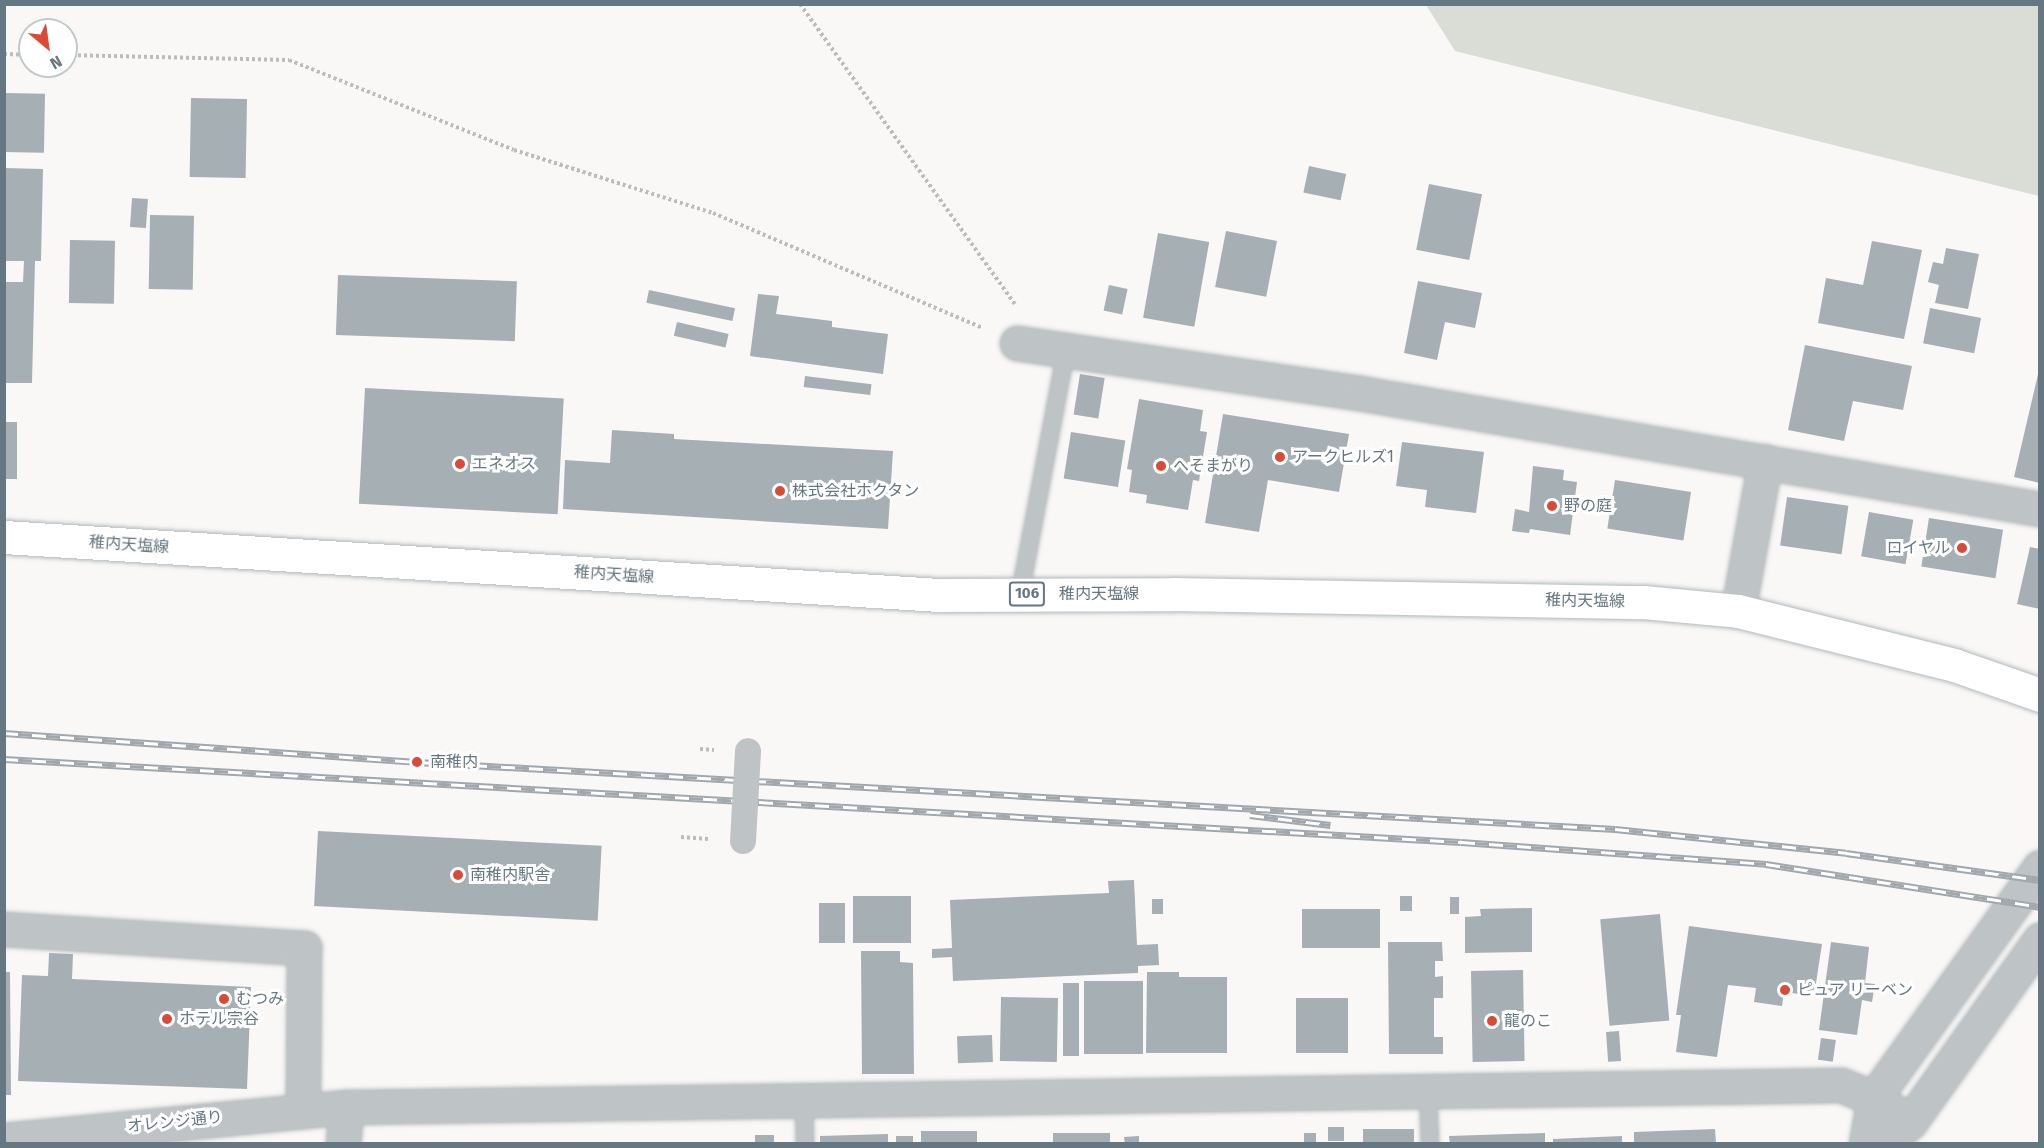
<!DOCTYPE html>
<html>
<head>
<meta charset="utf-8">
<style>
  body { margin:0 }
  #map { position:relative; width:2044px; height:1148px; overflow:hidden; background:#f9f8f6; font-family:"Fira Sans","Noto Sans JP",sans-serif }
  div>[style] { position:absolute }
  .green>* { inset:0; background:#d9ddd6 }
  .building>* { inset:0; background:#a5afb4; transform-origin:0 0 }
  .path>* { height:4px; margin-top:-2px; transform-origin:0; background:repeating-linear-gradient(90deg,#b9bdbf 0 3px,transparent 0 6px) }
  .roads { filter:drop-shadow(0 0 2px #b2b8bb) drop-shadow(0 0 2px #b2b8bb) }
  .service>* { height:16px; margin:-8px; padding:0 8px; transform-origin:8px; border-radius:8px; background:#bec3c6 }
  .minor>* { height:33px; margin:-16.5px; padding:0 16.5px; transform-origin:16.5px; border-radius:16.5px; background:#bec3c6 }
  .tertiary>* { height:33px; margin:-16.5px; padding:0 16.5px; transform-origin:16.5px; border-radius:16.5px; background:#bec3c6 }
  .primary>* { height:33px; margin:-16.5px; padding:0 16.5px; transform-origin:16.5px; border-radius:16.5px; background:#fff }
  .rail>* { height:7px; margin-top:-3.5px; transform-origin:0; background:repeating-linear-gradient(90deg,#fff 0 14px,#a0a8ad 0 28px); box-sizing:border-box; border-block:2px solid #a0a8ad }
  .pedestrian-bridge>* { height:26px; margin:-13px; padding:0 13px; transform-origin:13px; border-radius:13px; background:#bec3c6 }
  .dots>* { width:16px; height:16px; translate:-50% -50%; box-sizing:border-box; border:3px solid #fff; border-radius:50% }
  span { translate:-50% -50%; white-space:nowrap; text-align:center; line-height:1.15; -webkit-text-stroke:6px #fff; paint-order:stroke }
  .shield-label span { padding:2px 4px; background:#fff; border:2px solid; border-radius:4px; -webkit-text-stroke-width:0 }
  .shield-label { font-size:15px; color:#657780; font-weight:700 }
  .poi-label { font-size:16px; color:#657780 }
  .left { translate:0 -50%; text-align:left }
  .right { translate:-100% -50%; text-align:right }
  .street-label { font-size:16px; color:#657780 }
  .frame { position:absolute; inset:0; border:6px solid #657780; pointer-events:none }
  .north { position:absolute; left:18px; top:18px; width:60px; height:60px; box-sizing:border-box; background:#fff; border:2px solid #c1c9cc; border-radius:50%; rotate:151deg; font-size:16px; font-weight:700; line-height:24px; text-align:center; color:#657780 }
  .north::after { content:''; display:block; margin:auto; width:21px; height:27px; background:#db4a34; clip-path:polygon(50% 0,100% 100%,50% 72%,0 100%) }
</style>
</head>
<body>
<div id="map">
  <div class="green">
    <i style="clip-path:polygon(1426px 5px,2039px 5px,2039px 196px,1455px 51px)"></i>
  </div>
  <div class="building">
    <i style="left:4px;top:93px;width:41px;height:59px;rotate:1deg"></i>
    <i style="left:191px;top:98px;width:56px;height:79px;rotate:1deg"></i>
    <i style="left:1309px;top:166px;width:38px;height:27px;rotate:12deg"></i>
    <i style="clip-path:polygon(4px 168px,43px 169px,41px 261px,35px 261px,32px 383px,4px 383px,4px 282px,23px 282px,24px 261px,4px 261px)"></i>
    <i style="left:1429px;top:184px;width:54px;height:67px;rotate:11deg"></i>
    <i style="left:132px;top:198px;width:16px;height:29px;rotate:4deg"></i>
    <i style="left:150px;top:215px;width:44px;height:74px;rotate:1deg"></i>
    <i style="left:1226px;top:231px;width:52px;height:57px;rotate:11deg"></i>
    <i style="left:1158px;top:233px;width:52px;height:86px;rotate:10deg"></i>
    <i style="left:70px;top:240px;width:45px;height:63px;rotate:1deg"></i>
    <i style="clip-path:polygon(1872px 241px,1922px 250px,1904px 339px,1818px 323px,1826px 278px,1863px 285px)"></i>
    <i style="clip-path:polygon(1946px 248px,1979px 254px,1968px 309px,1935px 303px,1939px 285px,1928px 282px,1933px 262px,1943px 264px)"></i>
    <i style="left:338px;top:275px;width:179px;height:60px;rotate:2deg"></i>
    <i style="clip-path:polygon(1418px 281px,1482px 293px,1475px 328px,1445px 322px,1437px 360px,1404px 353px)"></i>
    <i style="left:1109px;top:285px;width:19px;height:26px;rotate:12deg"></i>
    <i style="left:649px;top:290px;width:88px;height:13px;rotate:12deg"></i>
    <i style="clip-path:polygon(758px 294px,779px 296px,776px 314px,832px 321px,832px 327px,888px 334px,883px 374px,750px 356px)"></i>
    <i style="left:1930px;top:308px;width:52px;height:36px;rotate:11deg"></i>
    <i style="left:677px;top:322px;width:53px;height:14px;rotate:13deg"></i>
    <i style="clip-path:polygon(1805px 345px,1912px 366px,1903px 410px,1853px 401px,1844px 441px,1788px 430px)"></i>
    <i style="clip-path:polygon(2039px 370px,2040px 370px,2040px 483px,2014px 477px)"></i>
    <i style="left:1080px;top:374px;width:25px;height:41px;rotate:9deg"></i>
    <i style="left:805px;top:376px;width:67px;height:11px;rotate:7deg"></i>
    <i style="left:365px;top:388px;width:199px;height:116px;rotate:3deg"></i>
    <i style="clip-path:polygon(1139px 399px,1203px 410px,1200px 431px,1207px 432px,1199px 481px,1193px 480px,1188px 510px,1146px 503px,1147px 495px,1129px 492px,1132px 470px,1127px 469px)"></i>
    <i style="clip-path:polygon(1223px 414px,1349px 434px,1339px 492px,1268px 480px,1259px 532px,1205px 523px)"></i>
    <i style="left:4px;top:422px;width:13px;height:57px"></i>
    <i style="clip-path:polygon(612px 430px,674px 434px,674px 439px,893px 451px,888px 529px,563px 509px,565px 460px,610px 463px)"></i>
    <i style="left:1071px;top:432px;width:55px;height:47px;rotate:9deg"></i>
    <i style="clip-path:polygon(1402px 442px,1484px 452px,1476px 513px,1425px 507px,1427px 490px,1396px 486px)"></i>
    <i style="clip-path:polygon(1533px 466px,1564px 470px,1563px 480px,1577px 482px,1570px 535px,1530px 529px,1529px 533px,1512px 531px,1515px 509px,1529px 512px)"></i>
    <i style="left:1615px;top:480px;width:77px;height:49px;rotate:9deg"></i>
    <i style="left:1787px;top:497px;width:62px;height:49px;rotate:8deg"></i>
    <i style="left:1869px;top:512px;width:45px;height:45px;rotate:10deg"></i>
    <i style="left:1929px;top:518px;width:75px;height:49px;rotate:9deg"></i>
    <i style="clip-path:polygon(2030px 547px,2040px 549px,2040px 609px,2017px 604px)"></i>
    <i style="left:318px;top:831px;width:284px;height:75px;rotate:3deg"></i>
    <i style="clip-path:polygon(1134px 880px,1137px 945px,1158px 944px,1159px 965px,1138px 966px,1138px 973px,953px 981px,952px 957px,932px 958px,932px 949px,952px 948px,950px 900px,1109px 893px,1108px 881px)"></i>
    <i style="left:853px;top:896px;width:58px;height:47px"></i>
    <i style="left:1400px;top:896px;width:12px;height:15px"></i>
    <i style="left:1450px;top:897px;width:9px;height:17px"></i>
    <i style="left:1152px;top:899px;width:11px;height:15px"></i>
    <i style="left:819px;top:903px;width:26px;height:40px"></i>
    <i style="clip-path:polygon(1532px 908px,1532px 952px,1465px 953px,1465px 917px,1481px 916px,1480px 909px)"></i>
    <i style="left:1380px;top:909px;width:39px;height:78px;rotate:90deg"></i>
    <i style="left:1660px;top:914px;width:107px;height:60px;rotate:85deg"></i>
    <i style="clip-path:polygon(1689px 926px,1822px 944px,1814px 996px,1784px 992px,1782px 1006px,1754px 1002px,1756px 988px,1728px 985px,1717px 1057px,1676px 1052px,1681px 1015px,1676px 1015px)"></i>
    <i style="clip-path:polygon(1388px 942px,1442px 942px,1443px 961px,1435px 961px,1435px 977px,1443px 976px,1443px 998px,1434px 998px,1434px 1037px,1443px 1037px,1443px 1054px,1389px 1054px)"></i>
    <i style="clip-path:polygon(1831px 942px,1869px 947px,1865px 983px,1875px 984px,1872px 1002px,1862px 1000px,1857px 1035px,1819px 1030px)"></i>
    <i style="clip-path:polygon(861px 951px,900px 951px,900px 962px,913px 963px,914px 1074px,862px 1074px)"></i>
    <i style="clip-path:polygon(49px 953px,73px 954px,72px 979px,251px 987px,247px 1089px,18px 1081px,22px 975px,48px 976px)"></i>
    <i style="left:1523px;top:970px;width:91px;height:52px;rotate:89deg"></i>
    <i style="clip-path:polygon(4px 972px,10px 972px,11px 1095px,4px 1095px)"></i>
    <i style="clip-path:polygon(1147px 972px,1179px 972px,1179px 977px,1227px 977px,1227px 1053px,1146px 1053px)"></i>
    <i style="left:1084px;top:981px;width:59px;height:73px"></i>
    <i style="left:1063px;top:983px;width:16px;height:73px"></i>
    <i style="left:1001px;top:997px;width:57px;height:64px;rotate:1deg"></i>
    <i style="left:1296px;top:998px;width:52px;height:55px"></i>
    <i style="left:1619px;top:1031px;width:30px;height:13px;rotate:86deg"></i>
    <i style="left:992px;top:1035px;width:27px;height:35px;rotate:88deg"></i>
    <i style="left:1821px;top:1038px;width:15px;height:22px;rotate:8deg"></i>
    <i style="left:1344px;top:1127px;width:14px;height:16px;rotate:90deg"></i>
    <i style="left:1414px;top:1129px;width:15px;height:51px;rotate:90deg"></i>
    <i style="clip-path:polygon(1715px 1129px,1716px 1144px,1634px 1144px,1634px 1132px)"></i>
    <i style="left:977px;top:1131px;width:13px;height:56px;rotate:90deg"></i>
    <i style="left:1110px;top:1133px;width:11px;height:57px;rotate:90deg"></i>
    <i style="left:1304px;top:1133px;width:12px;height:11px"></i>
    <i style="clip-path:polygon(1545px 1133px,1545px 1144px,1450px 1144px,1449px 1136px)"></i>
    <i style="clip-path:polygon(888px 1134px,888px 1144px,820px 1144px,820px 1136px)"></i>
    <i style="left:755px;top:1135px;width:19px;height:9px"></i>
    <i style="left:913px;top:1136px;width:8px;height:17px;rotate:90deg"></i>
    <i style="clip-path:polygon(1139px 1136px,1139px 1144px,1125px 1144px,1124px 1137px)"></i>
    <i style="clip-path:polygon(1622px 1136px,1622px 1144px,1553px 1144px,1553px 1139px)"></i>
  </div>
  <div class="path">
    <i style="left:800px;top:4px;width:369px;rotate:54.4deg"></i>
    <i style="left:4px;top:54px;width:26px;rotate:2deg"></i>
    <i style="left:66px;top:55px;width:223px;rotate:1.3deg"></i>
    <i style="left:289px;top:60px;width:242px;rotate:21.8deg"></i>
    <i style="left:514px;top:150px;width:209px;rotate:17.6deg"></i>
    <i style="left:713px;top:213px;width:293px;rotate:23.1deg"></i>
    <i style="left:700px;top:749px;width:14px;rotate:4deg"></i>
    <i style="left:681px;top:837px;width:27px;rotate:4deg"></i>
  </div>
  <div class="roads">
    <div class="service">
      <i style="left:1020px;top:594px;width:247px;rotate:-79.3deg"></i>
      <i style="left:1428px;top:1091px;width:53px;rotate:87.8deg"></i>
      <i style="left:804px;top:1100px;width:44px;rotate:88.7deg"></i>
    </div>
    <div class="minor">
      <i style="left:1017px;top:343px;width:346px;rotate:8.3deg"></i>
      <i style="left:1359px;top:393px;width:691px;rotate:9.67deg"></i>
      <i style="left:1738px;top:611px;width:152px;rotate:-79.8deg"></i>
      <i style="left:4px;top:929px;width:301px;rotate:3.6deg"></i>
      <i style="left:304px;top:948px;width:160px;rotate:90.4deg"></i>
      <i style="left:4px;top:1140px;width:344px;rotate:-5.5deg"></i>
      <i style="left:346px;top:1107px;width:1495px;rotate:-0.84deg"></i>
      <i style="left:1841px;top:1085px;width:35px;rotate:22deg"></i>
      <i style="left:1874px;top:1098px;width:43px;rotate:33.7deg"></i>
    </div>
    <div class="tertiary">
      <i style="left:343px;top:1144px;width:37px;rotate:-85deg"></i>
      <i style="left:1866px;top:1144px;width:47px;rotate:-80.1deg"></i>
      <i style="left:1874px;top:1098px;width:284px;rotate:-54.3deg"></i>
      <i style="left:1883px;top:1144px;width:35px;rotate:-39deg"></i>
      <i style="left:1910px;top:1122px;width:224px;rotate:-54.5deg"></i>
    </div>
    <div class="primary">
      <i style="left:4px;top:537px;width:937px;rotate:3.55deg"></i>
      <i style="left:939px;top:595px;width:234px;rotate:-0.2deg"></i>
      <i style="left:1173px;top:594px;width:470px;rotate:1deg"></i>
      <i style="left:1643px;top:602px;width:95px;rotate:5.4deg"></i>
      <i style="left:1738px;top:611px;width:223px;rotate:14deg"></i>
      <i style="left:1954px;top:665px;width:91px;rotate:19.2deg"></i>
    </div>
  </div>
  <div class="rail">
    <i style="left:4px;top:733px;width:414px;rotate:4deg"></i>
    <i style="left:417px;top:762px;width:1200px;rotate:3.2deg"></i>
    <i style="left:1615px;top:829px;width:232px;rotate:5.9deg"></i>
    <i style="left:1846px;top:853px;width:196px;rotate:7.9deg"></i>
    <i style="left:4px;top:759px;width:1459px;rotate:3.26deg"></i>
    <i style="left:1461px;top:842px;width:306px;rotate:4.1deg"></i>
    <i style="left:1766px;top:864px;width:277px;rotate:8.9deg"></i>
    <i style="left:1250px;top:815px;width:81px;rotate:7.1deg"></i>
  </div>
  <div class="pedestrian-bridge">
    <i style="left:743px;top:841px;width:90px;rotate:-86.8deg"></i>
  </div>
  <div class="dots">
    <i style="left:1280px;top:457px;background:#db4a34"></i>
    <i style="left:460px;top:464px;background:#db4a34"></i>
    <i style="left:1161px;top:466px;background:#db4a34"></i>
    <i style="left:780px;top:491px;background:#db4a34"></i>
    <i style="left:1552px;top:506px;background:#db4a34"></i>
    <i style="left:1962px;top:548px;background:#db4a34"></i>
    <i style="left:417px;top:762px;background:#db4a34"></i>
    <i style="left:458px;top:875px;background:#db4a34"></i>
    <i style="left:1785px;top:990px;background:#db4a34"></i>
    <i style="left:224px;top:999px;background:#db4a34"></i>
    <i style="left:167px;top:1019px;background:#db4a34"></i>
    <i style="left:1492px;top:1021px;background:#db4a34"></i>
  </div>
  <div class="shield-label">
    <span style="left:1027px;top:594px">106</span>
  </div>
  <div class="poi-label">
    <span class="left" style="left:1292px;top:457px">アークヒルズ1</span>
    <span class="left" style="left:472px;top:464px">エネオス</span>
    <span class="left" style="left:1173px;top:466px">へそまがり</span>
    <span class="left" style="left:792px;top:491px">株式会社ホクタン</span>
    <span class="left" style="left:1564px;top:506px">野の庭</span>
    <span class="right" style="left:1950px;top:548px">ロイヤル</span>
    <span class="left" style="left:430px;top:762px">南稚内</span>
    <span class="left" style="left:470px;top:875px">南稚内駅舎</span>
    <span class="left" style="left:1797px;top:990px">ピュア リーベン</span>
    <span class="left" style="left:236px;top:999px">むつみ</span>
    <span class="left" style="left:179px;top:1019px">ホテル宗谷</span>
    <span class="left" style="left:1504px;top:1021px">龍のこ</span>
  </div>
  <div class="street-label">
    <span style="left:129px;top:545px;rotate:4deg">稚内天塩線</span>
    <span style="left:614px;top:575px;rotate:4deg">稚内天塩線</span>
    <span style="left:1099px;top:594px">稚内天塩線</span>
    <span style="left:1585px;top:601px;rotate:1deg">稚内天塩線</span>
    <span style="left:175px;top:1122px;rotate:-6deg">オレンジ通り</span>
  </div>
  <div class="frame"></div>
  <div class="north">N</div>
</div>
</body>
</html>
